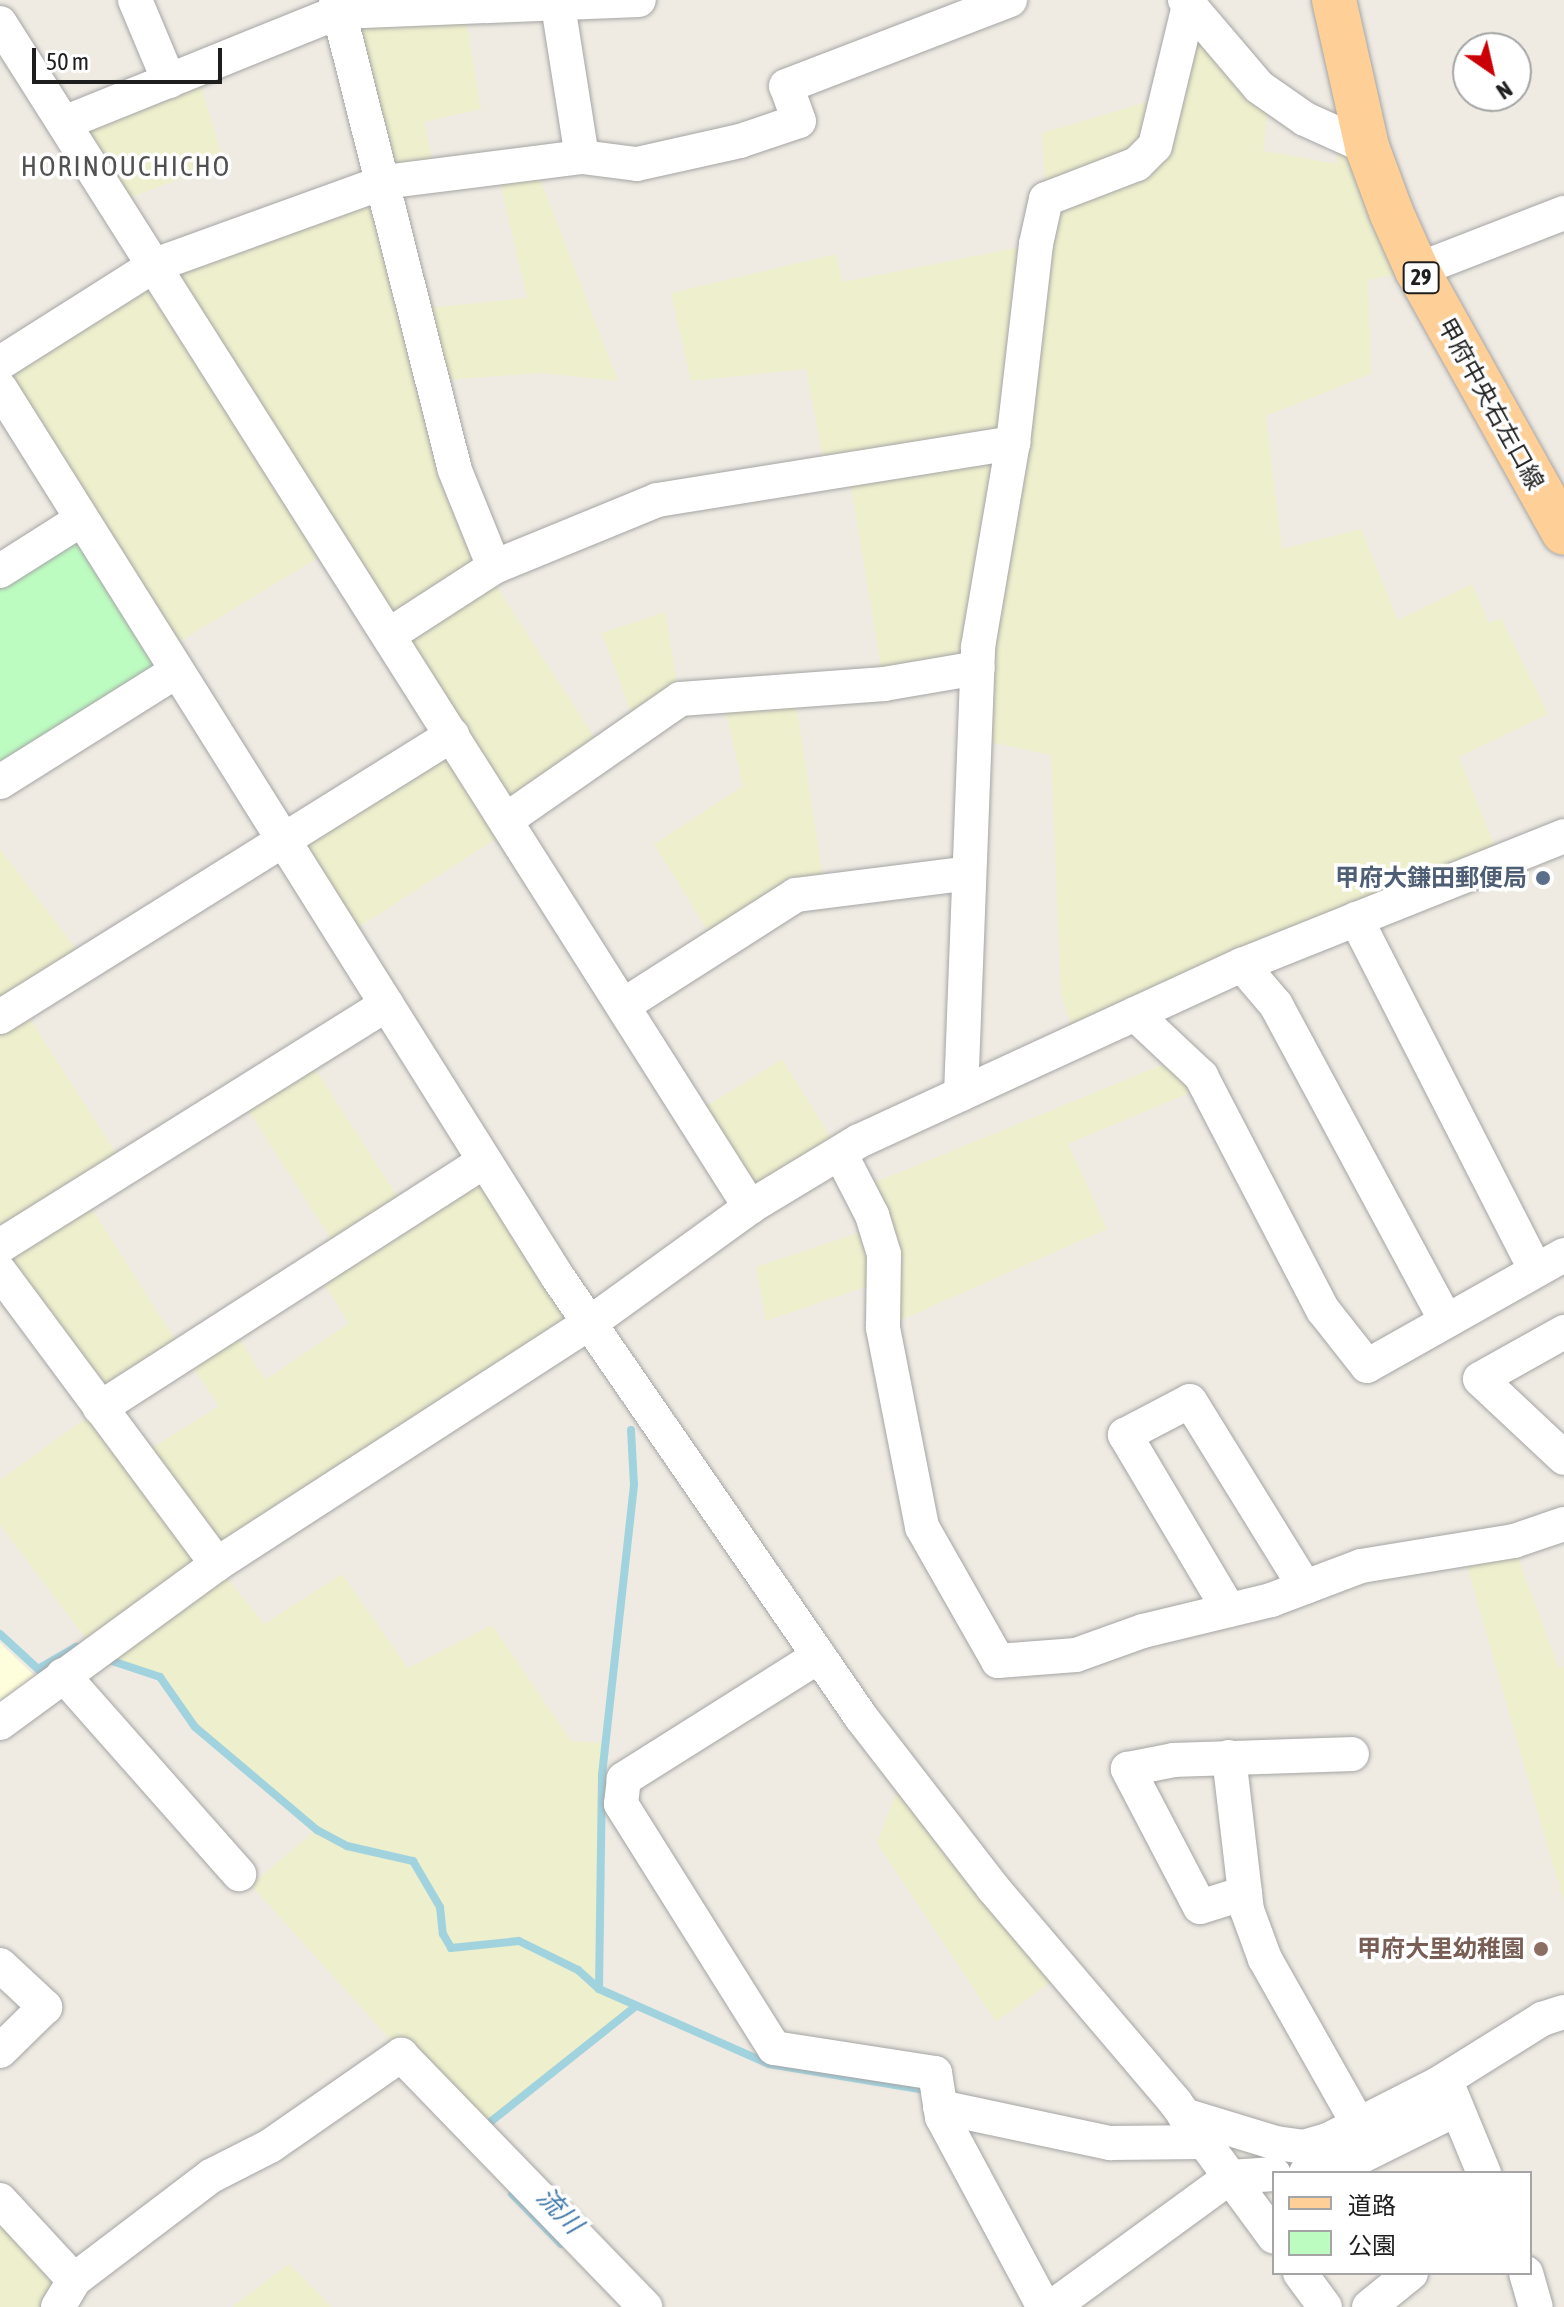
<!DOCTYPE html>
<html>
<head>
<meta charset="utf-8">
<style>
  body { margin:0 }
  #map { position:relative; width:1564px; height:2307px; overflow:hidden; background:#efebe3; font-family:"Asap Condensed","Noto Sans JP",sans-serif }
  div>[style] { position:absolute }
  .education>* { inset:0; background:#fffedc }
  .farmland>* { inset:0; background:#eeefcd; transform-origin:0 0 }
  .park>* { inset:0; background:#bdfcc1 }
  .stream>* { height:8px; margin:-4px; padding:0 4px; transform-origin:4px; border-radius:4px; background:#a1d3df }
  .roads { filter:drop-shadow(0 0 2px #a5a5a5) drop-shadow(0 0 2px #a5a5a5) }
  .minor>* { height:34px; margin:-17px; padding:0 17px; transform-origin:17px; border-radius:17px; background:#fff }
  .major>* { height:44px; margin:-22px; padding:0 22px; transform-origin:22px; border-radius:22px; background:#ffcf98 }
  .dots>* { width:22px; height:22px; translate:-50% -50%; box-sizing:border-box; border:4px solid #fff; border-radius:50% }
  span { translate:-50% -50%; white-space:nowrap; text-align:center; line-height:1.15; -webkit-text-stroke:7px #fff; paint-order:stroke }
  .shield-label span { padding:2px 6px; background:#fff; border:2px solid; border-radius:6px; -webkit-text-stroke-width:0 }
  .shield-label { font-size:22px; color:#1e1e1e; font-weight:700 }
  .street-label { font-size:24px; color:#1e1e1e }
  .service-label { font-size:24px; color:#4e5e75; font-weight:700 }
  .right { translate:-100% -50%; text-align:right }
  .education-label { font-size:24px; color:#785e54; font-weight:700 }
  .water-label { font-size:26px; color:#437aaa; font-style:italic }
  .quarter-label { font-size:28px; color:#515151; letter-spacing:2px }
  .legend { position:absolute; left:1272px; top:2171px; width:260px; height:104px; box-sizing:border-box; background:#fff; border:2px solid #a5a5a5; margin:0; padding:10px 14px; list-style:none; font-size:24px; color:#1e1e1e }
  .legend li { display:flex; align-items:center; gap:16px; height:40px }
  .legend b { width:40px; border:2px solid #a5a5a5 }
  .north { position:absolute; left:1452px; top:32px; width:80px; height:80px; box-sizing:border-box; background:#fff; border:2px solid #a5a5a5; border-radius:50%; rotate:146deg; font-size:22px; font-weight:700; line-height:32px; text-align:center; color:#1e1e1e }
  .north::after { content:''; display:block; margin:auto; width:28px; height:36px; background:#cb0006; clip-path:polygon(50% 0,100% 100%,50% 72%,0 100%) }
  .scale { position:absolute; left:32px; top:48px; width:190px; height:36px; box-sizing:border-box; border:4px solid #1e1e1e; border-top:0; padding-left:10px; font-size:24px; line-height:28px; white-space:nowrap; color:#1e1e1e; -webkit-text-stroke:6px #fff; paint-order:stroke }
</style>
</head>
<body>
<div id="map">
  <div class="education">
    <i style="clip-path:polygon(0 1643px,38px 1679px,0 1709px)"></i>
  </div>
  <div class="farmland">
    <i style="clip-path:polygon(1189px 5px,1268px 93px,1264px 151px,1337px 164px,1338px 134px,1417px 270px,1368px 280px,1371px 374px,1266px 416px,1282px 549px,1361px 529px,1398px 620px,1472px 584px,1489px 623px,1501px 618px,1548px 714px,1459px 757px,1501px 861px,1076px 1041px,1061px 993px,1051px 755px,975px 739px,977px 668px,884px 684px,848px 470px,826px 473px,806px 369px,691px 381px,671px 293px,836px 254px,843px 282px,1036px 244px,1046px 199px,1042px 133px,1167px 96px)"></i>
    <i style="clip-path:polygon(464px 8px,481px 109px,424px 122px,436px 176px,385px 182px,415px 309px,527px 298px,497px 168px,534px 163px,618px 381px,540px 373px,433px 381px,487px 572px,604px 752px,511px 829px,345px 936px,285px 841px,452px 736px,334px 548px,164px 651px,0 363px,155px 265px,384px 182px,339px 12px)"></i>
    <i style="clip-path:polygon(196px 70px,224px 162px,116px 203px,64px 123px)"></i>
    <i style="clip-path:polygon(665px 612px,680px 699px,637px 729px,602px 633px)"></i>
    <i style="clip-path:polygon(794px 690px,825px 891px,717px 945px,654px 844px,743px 786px,722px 696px)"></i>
    <i style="clip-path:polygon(evenodd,0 849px,87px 963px,21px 1005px,125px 1167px,83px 1195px,184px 1353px,230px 1324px,265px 1380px,349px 1323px,315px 1270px,340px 1253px,239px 1096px,306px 1055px,407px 1211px,485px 1161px,590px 1323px,217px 1565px,264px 1624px,342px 1574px,408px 1668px,492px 1625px,571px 1741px,605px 1743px,599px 1989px,636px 2006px,475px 2134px,251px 1885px,317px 1829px,195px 1727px,160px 1677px,96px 1652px,0 1525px,0 1480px,100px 1408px,0 1272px,0 849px,184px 1354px,219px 1406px,137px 1457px,101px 1408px,184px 1354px)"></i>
    <i style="clip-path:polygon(1181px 1057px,1206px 1086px,1068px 1144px,1107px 1229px,883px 1328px,883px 1281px,766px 1321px,756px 1267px,875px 1227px,859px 1189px)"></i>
    <i style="left:782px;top:1059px;width:110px;height:105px;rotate:58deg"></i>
    <i style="clip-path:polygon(1515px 1550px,1559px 1668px,1564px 1666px,1564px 1903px,1464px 1556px)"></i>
    <i style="clip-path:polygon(904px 1773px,1064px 1972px,996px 2022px,877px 1843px)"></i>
    <i style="clip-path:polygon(0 2200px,74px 2280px,58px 2307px,0 2307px)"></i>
    <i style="clip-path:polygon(289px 2264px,332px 2307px,232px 2307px)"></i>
  </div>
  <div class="park">
    <i style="clip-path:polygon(82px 519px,177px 671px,0 782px,0 571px)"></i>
  </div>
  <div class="stream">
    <i style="left:631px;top:1430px;width:55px;rotate:86.9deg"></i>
    <i style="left:634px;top:1485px;width:292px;rotate:96.3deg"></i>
    <i style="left:602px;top:1775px;width:214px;rotate:90.8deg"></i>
    <i style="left:599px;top:1989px;width:186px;rotate:23.8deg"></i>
    <i style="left:769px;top:2064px;width:163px;rotate:9.5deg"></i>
    <i style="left:0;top:1634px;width:52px;rotate:42.6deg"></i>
    <i style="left:38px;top:1669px;width:44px;rotate:-30.1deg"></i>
    <i style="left:76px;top:1647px;width:7px;rotate:27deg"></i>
    <i style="left:106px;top:1659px;width:57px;rotate:18.4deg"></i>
    <i style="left:160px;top:1677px;width:61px;rotate:55deg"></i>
    <i style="left:195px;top:1727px;width:160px;rotate:40.2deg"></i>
    <i style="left:317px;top:1830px;width:34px;rotate:28deg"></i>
    <i style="left:347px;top:1846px;width:68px;rotate:12.8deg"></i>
    <i style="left:413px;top:1861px;width:53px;rotate:59.6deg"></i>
    <i style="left:440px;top:1907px;width:27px;rotate:84deg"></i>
    <i style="left:443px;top:1934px;width:16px;rotate:60deg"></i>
    <i style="left:451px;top:1948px;width:68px;rotate:-5.9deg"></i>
    <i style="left:519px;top:1941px;width:66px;rotate:26.2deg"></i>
    <i style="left:578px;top:1970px;width:28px;rotate:42deg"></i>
    <i style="left:484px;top:2127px;width:194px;rotate:-38.5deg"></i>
    <i style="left:512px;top:2194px;width:70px;rotate:45.6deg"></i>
  </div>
  <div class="roads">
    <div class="minor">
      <i style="left:135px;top:0;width:88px;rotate:67.2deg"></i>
      <i style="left:336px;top:0;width:483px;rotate:75.8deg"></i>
      <i style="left:454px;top:468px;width:107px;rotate:68deg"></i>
      <i style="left:1185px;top:0;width:114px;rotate:49.6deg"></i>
      <i style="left:1259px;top:87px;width:56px;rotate:34.8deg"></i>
      <i style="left:1305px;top:119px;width:68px;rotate:24.3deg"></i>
      <i style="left:0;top:23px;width:1402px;rotate:57.65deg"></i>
      <i style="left:64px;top:123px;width:297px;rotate:-22deg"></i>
      <i style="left:339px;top:12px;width:300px;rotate:-2.3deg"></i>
      <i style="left:582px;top:157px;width:55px;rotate:7.3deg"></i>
      <i style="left:637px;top:164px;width:106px;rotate:-12.6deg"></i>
      <i style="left:740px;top:141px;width:62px;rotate:-18.7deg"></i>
      <i style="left:799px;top:121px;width:37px;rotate:-110deg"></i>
      <i style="left:786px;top:86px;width:240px;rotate:-21deg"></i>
      <i style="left:1417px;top:270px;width:158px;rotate:-21.2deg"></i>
      <i style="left:0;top:363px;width:183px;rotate:-32.3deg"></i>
      <i style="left:155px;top:265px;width:244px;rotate:-19.9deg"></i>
      <i style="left:384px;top:182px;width:200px;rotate:-7.2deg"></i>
      <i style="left:582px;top:157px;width:154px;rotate:-99deg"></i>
      <i style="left:0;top:388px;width:1048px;rotate:57.9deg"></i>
      <i style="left:557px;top:1276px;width:536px;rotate:55.42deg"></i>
      <i style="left:861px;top:1717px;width:216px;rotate:52.3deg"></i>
      <i style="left:993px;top:1888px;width:281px;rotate:49.6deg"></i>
      <i style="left:1175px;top:2102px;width:167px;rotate:53.7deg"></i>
      <i style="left:0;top:571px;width:97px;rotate:-32.4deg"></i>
      <i style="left:389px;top:635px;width:125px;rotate:-32.9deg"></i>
      <i style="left:494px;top:567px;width:176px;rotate:-22.3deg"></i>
      <i style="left:657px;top:500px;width:361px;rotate:-9.1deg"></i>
      <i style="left:0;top:782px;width:209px;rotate:-32.1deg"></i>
      <i style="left:506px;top:820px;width:212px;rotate:-34.8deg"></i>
      <i style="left:680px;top:699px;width:205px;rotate:-4.2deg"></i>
      <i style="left:884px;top:684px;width:95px;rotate:-9.7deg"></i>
      <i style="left:1356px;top:919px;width:394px;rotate:62.9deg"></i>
      <i style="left:1242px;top:965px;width:52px;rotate:49.6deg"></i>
      <i style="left:1276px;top:1005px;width:359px;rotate:61.7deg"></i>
      <i style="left:624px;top:1005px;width:204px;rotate:-32.6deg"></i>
      <i style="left:796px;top:895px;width:174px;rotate:-7.2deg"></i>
      <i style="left:1135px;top:1014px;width:91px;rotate:43.2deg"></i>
      <i style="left:1201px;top:1076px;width:264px;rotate:62.5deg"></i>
      <i style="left:1323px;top:1310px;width:71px;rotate:51.8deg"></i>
      <i style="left:1367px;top:1366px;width:226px;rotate:-29.4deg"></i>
      <i style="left:0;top:1017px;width:533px;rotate:-31.96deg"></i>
      <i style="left:961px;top:1094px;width:447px;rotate:-87.8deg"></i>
      <i style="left:978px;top:647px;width:207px;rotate:-80.3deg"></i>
      <i style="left:1013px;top:443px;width:200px;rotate:-83.4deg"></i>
      <i style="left:1036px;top:244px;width:46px;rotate:-77.5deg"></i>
      <i style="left:1046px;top:199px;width:97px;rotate:-21deg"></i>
      <i style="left:1137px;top:164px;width:25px;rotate:-45deg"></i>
      <i style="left:1155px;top:146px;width:145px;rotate:-76.4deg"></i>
      <i style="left:840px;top:1153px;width:70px;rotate:62.7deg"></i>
      <i style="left:872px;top:1215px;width:41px;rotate:72.9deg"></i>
      <i style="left:884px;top:1254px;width:74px;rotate:90.8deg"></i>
      <i style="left:883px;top:1328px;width:203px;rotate:78.9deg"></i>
      <i style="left:922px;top:1527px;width:154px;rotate:60.4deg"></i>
      <i style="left:998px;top:1661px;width:78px;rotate:-4.4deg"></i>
      <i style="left:1076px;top:1655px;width:71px;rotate:-19.7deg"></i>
      <i style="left:1143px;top:1631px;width:132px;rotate:-13.6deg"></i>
      <i style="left:1271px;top:1600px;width:96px;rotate:-20.7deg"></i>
      <i style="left:1361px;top:1566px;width:155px;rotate:-9.3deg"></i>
      <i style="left:1514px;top:1541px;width:53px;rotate:-18.8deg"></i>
      <i style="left:0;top:1246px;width:456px;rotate:-32deg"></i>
      <i style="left:0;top:1272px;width:364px;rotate:53.4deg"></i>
      <i style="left:1564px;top:1332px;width:96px;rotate:150.8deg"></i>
      <i style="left:1480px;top:1379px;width:115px;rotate:43.2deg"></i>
      <i style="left:100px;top:1408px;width:457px;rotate:-32.7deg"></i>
      <i style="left:1229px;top:1610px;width:204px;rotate:-120.7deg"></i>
      <i style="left:1125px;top:1435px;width:73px;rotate:-27.6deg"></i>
      <i style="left:1190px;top:1401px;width:219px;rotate:58.3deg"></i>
      <i style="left:819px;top:1656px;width:231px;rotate:147.8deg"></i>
      <i style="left:624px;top:1779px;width:25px;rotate:97deg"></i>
      <i style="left:621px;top:1804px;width:288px;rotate:57.9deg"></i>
      <i style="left:774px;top:2048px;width:163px;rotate:8.8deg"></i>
      <i style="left:935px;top:2073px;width:45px;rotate:81deg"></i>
      <i style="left:942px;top:2117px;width:216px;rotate:61.8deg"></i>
      <i style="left:63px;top:1675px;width:266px;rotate:48.5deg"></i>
      <i style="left:0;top:1723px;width:269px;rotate:-36.2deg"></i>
      <i style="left:217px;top:1564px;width:444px;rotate:-32.9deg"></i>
      <i style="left:590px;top:1323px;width:198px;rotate:-35.9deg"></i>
      <i style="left:750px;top:1207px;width:127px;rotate:-31.2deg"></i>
      <i style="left:859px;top:1141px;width:422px;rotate:-24.7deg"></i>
      <i style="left:1242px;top:965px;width:347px;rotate:-21.8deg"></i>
      <i style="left:1229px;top:1757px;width:154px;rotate:83.3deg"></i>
      <i style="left:1247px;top:1910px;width:52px;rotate:69.8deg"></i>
      <i style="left:1265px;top:1959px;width:191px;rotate:60.5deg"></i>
      <i style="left:1245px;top:1893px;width:47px;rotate:162.7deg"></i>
      <i style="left:1200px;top:1907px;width:156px;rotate:-117.6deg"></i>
      <i style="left:1128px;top:1769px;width:47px;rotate:-11.1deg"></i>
      <i style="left:1174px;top:1760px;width:178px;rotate:-1.9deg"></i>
      <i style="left:0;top:1965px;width:62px;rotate:43deg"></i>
      <i style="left:45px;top:2007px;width:63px;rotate:135.6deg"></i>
      <i style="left:1450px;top:2091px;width:89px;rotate:67.5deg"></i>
      <i style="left:940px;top:2107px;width:174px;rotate:12deg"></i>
      <i style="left:1110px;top:2143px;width:94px;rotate:-0.6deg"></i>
      <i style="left:1184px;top:2115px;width:96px;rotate:16.9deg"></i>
      <i style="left:1276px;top:2143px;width:27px;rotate:8deg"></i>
      <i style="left:1303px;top:2147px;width:26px;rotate:-16deg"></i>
      <i style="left:1328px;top:2140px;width:123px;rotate:-27deg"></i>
      <i style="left:1438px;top:2084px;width:123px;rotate:-32deg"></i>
      <i style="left:1542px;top:2019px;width:23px;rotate:-18deg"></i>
      <i style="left:1306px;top:2173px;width:39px;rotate:-12deg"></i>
      <i style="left:1344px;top:2165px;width:126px;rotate:-26.4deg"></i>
      <i style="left:0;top:2200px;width:109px;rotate:47.2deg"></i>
      <i style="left:1300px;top:2273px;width:42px;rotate:53.7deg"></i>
      <i style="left:1526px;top:2273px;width:35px;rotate:74deg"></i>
      <i style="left:58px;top:2307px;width:31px;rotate:-59deg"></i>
      <i style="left:74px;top:2280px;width:172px;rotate:-37.2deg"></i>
      <i style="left:211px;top:2176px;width:66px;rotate:-27deg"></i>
      <i style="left:270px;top:2146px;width:160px;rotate:-34.8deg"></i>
      <i style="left:401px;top:2055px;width:351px;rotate:45.9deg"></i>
      <i style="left:1052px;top:2307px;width:220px;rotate:-36.1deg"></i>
      <i style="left:1230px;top:2177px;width:44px;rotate:-3.9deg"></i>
      <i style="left:1369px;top:2307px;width:54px;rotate:-39deg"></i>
    </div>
    <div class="major">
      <i style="left:1334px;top:0;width:151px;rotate:77.3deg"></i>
      <i style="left:1367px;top:147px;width:69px;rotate:69.7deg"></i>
      <i style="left:1391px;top:212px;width:64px;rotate:65.9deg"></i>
      <i style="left:1417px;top:270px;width:301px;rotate:60.8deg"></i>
    </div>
  </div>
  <div class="dots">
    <i style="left:1543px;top:878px;background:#5c6f8a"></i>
    <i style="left:1541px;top:1949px;background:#8d6e63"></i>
  </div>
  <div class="shield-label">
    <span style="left:1421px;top:278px">29</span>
  </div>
  <div class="street-label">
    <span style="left:1491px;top:404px;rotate:61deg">甲府中央右左口線</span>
  </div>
  <div class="service-label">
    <span class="right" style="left:1527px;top:878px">甲府大鎌田郵便局</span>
  </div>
  <div class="education-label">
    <span class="right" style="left:1525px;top:1949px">甲府大里幼稚園</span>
  </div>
  <div class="water-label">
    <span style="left:559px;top:2211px;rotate:46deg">流川</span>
  </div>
  <div class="quarter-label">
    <span style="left:126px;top:166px">HORINOUCHICHO</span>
  </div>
  <ul class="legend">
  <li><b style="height:10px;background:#ffcf98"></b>道路</li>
  <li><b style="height:22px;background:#bdfcc1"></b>公園</li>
  </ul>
  <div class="north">N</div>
  <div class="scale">50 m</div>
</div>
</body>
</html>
